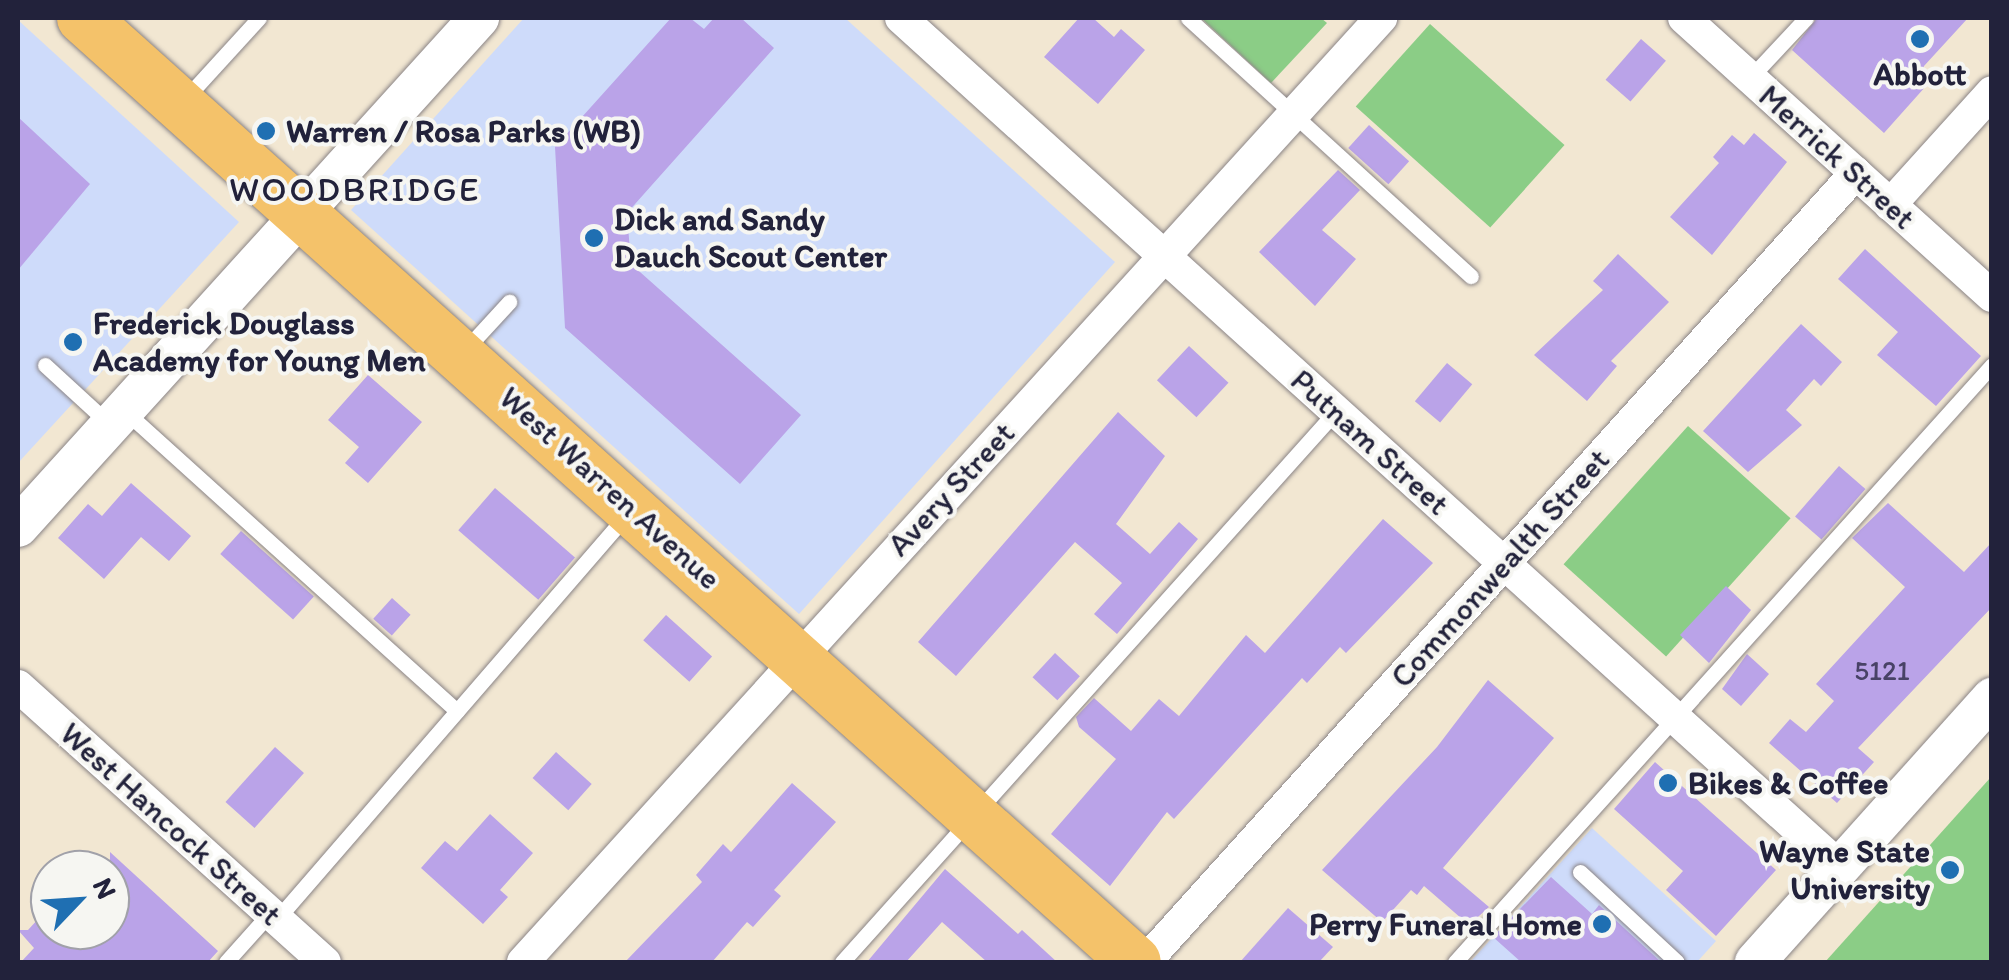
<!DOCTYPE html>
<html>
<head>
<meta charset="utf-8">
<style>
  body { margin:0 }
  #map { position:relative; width:2009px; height:980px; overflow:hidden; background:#f2e7d2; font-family:Itim,sans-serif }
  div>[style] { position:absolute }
  .built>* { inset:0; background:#cedbfa }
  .green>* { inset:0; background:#8bcd86; transform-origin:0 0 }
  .building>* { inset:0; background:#baa3e8; transform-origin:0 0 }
  .roads { filter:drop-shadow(0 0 2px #8a8486) drop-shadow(0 0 2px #8a8486) }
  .service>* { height:15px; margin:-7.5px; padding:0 7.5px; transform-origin:7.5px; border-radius:7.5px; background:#fff }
  .minor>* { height:32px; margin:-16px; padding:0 16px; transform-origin:16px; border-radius:16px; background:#fff }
  .tertiary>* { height:40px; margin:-20px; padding:0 20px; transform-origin:20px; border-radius:20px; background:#fff }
  .primary>* { height:52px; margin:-26px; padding:0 26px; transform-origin:26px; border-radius:26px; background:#f4c26a }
  .dots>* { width:28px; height:28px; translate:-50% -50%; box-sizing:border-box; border:5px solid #f6f6f2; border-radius:50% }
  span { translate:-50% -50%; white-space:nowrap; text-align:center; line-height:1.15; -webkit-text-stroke:8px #f6f6f2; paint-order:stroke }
  .number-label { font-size:28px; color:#484266 }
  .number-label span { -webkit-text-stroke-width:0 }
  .poi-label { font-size:32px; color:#22223b; font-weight:700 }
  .left { translate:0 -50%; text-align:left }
  .right { translate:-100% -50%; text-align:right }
  .street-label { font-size:32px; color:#22223b }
  .neighbourhood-label { font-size:35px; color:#22223b; letter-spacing:2.5px }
  .frame { position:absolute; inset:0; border:20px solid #22223b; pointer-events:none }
  .north { position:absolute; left:30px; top:850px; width:100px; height:100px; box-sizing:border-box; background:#f6f6f2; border:2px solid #a1a1a9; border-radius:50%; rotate:65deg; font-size:28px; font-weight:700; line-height:40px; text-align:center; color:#22223b }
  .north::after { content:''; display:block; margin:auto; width:35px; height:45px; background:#1f6fb2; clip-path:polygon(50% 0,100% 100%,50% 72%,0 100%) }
</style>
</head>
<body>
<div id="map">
  <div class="built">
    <i style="clip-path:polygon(524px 18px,845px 18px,1115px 262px,799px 614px,351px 210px)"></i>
    <i style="clip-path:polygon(18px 20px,239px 222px,18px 463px)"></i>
    <i style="clip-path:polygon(1592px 828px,1716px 941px,1697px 962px,1470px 962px)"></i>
  </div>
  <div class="green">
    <i style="clip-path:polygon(1201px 18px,1321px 18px,1327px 23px,1271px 83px)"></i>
    <i style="left:1430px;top:24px;width:181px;height:111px;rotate:42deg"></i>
    <i style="left:1688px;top:426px;width:138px;height:186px;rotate:42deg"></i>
    <i style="clip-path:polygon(1991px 777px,1991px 962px,1825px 962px)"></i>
  </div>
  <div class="building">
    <i style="clip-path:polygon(671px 18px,690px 18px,704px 29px,714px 18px,741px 18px,774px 48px,627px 213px,631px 264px,801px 415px,740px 484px,565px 328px,555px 147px)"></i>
    <i style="clip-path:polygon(1079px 18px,1093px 18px,1114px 37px,1121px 29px,1145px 50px,1098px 104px,1044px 57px)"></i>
    <i style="clip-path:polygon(1817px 18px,1968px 18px,1924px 66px,1919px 79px,1926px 86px,1884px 133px,1792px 50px)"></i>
    <i style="left:1641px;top:39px;width:33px;height:54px;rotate:41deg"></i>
    <i style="clip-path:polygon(18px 117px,90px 184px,18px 270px)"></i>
    <i style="left:1369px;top:125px;width:54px;height:31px;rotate:42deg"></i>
    <i style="clip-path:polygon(1754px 133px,1787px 162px,1712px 255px,1670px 217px,1719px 163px,1713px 157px,1732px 135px,1744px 145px)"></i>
    <i style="clip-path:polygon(1338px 170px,1360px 190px,1322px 230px,1356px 259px,1315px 306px,1259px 252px)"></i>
    <i style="clip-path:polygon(1865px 249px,1981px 356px,1936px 406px,1877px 355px,1898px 332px,1838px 279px)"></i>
    <i style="clip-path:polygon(1618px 254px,1669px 302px,1611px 361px,1617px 366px,1587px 401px,1534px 355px,1603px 290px,1593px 281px)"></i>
    <i style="clip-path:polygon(1801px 324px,1842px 362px,1821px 386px,1814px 379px,1786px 410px,1802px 425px,1748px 472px,1703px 431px)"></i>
    <i style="left:1189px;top:346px;width:54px;height:47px;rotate:43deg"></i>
    <i style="left:1447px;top:363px;width:33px;height:50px;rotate:40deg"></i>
    <i style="clip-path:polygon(368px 375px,422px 422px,368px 483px,345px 463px,359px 447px,328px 420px)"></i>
    <i style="clip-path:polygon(1118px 412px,1165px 456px,1116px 524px,1150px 554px,1179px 522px,1198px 539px,1117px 634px,1094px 614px,1122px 583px,1075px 542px,956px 676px,918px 642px)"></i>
    <i style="left:1839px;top:466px;width:35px;height:67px;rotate:41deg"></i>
    <i style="clip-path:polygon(131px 483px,191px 536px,169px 561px,141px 537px,104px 579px,58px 538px,88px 504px,102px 516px)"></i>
    <i style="left:495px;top:488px;width:106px;height:56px;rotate:41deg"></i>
    <i style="clip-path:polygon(1888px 503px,1964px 572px,1992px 542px,1992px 607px,1858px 748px,1874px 762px,1837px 803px,1769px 743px,1790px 719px,1806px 732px,1834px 701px,1816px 684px,1905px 587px,1852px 538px)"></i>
    <i style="clip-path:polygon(1383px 519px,1433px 563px,1346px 653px,1340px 647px,1307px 683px,1302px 678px,1174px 819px,1167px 812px,1110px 886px,1051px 834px,1116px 759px,1079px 727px,1076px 717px,1094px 698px,1131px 731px,1159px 699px,1179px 716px,1246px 635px,1265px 653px)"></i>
    <i style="left:241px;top:531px;width:98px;height:31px;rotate:42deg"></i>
    <i style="clip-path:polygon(1726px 586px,1751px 610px,1709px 663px,1680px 635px)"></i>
    <i style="left:392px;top:598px;width:25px;height:28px;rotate:42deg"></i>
    <i style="left:666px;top:615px;width:62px;height:34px;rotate:42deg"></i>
    <i style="left:1055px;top:653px;width:34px;height:33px;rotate:43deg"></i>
    <i style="clip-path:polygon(1747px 654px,1769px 674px,1741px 706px,1722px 689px)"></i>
    <i style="clip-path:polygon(1488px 680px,1554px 738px,1443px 868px,1489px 907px,1469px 925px,1424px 886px,1417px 895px,1411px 890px,1382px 922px,1322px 870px,1437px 747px)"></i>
    <i style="left:275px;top:747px;width:39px;height:74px;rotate:42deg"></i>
    <i style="left:556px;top:752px;width:48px;height:35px;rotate:42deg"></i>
    <i style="clip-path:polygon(1655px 762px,1776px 870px,1716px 936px,1666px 890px,1683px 871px,1614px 809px)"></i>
    <i style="clip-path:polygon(792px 783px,836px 822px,774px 890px,781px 896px,753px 927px,747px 922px,712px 962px,625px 962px,702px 882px,696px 875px,723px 844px,731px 852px)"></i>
    <i style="clip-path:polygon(490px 814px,533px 853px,500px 890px,508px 897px,483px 924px,421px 868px,445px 841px,457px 851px)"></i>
    <i style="clip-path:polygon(110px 852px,218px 951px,208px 962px,21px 962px,34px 948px,18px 930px,28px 930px,50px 906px,50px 930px,110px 930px)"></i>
    <i style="clip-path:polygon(945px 869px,1018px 934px,1022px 930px,1057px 962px,987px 962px,942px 922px,906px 962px,867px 962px)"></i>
    <i style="clip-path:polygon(1551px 877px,1592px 914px,1599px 905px,1661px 962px,1521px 962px,1493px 937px)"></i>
    <i style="clip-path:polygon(1288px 908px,1333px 947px,1319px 962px,1240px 962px)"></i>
  </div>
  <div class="roads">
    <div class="service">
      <i style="left:1188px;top:18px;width:383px;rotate:42.4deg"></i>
      <i style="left:1750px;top:78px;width:82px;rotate:-47deg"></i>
      <i style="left:184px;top:100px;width:111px;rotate:-47.6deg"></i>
      <i style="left:464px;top:351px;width:67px;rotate:-47.4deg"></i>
      <i style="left:45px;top:365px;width:86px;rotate:42.6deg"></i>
      <i style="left:126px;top:412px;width:446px;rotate:42.1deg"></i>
      <i style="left:1580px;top:872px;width:132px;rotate:42.9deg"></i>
      <i style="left:277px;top:919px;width:530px;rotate:-49.13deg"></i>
      <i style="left:226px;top:962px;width:66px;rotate:-48.1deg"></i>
      <i style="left:842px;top:962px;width:740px;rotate:-48.12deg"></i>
      <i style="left:1455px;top:962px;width:803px;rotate:-48.03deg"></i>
    </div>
    <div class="minor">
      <i style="left:901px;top:18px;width:1266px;rotate:42.12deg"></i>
      <i style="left:1684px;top:18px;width:415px;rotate:42.1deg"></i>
      <i style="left:1890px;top:205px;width:152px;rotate:-47.9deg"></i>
      <i style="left:18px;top:686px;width:413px;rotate:42deg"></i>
      <i style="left:523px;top:962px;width:1276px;rotate:-47.73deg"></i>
      <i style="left:1145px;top:962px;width:1062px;rotate:-47.98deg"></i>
    </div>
    <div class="tertiary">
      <i style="left:18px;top:527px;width:687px;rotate:-47.83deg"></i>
      <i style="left:1755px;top:962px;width:355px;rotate:-48.1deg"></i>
    </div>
    <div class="primary">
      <i style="left:83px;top:18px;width:1413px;rotate:41.9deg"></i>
    </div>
  </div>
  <div class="dots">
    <i style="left:1920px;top:39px;background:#1f6fb2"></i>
    <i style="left:266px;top:131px;background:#1f6fb2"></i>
    <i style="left:594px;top:238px;background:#1f6fb2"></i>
    <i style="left:73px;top:342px;background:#1f6fb2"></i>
    <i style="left:1668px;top:783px;background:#1f6fb2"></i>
    <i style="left:1950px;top:870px;background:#1f6fb2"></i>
    <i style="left:1602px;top:924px;background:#1f6fb2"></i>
  </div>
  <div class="number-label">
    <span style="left:1882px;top:670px">5121</span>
  </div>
  <div class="poi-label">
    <span style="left:1920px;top:74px">Abbott</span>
    <span class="left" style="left:286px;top:131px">Warren / Rosa Parks (WB)</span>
    <span class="left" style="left:614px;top:238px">Dick and Sandy<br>Dauch Scout Center</span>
    <span class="left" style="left:93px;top:342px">Frederick Douglass<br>Academy for Young Men</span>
    <span class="left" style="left:1688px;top:783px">Bikes &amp; Coffee</span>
    <span class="right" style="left:1930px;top:870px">Wayne State<br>University</span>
    <span class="right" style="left:1582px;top:924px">Perry Funeral Home</span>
  </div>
  <div class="street-label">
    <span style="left:1837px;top:157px;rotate:42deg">Merrick Street</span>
    <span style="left:1370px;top:442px;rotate:42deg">Putnam Street</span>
    <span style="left:610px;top:488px;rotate:42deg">West Warren Avenue</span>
    <span style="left:951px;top:489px;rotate:-47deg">Avery Street</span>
    <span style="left:1500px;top:568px;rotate:-48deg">Commonwealth Street</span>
    <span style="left:171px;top:824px;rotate:42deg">West Hancock Street</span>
  </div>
  <div class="neighbourhood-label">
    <span style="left:355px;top:189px">WOODBRIDGE</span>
  </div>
  <div class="frame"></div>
  <div class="north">N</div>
</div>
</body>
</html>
